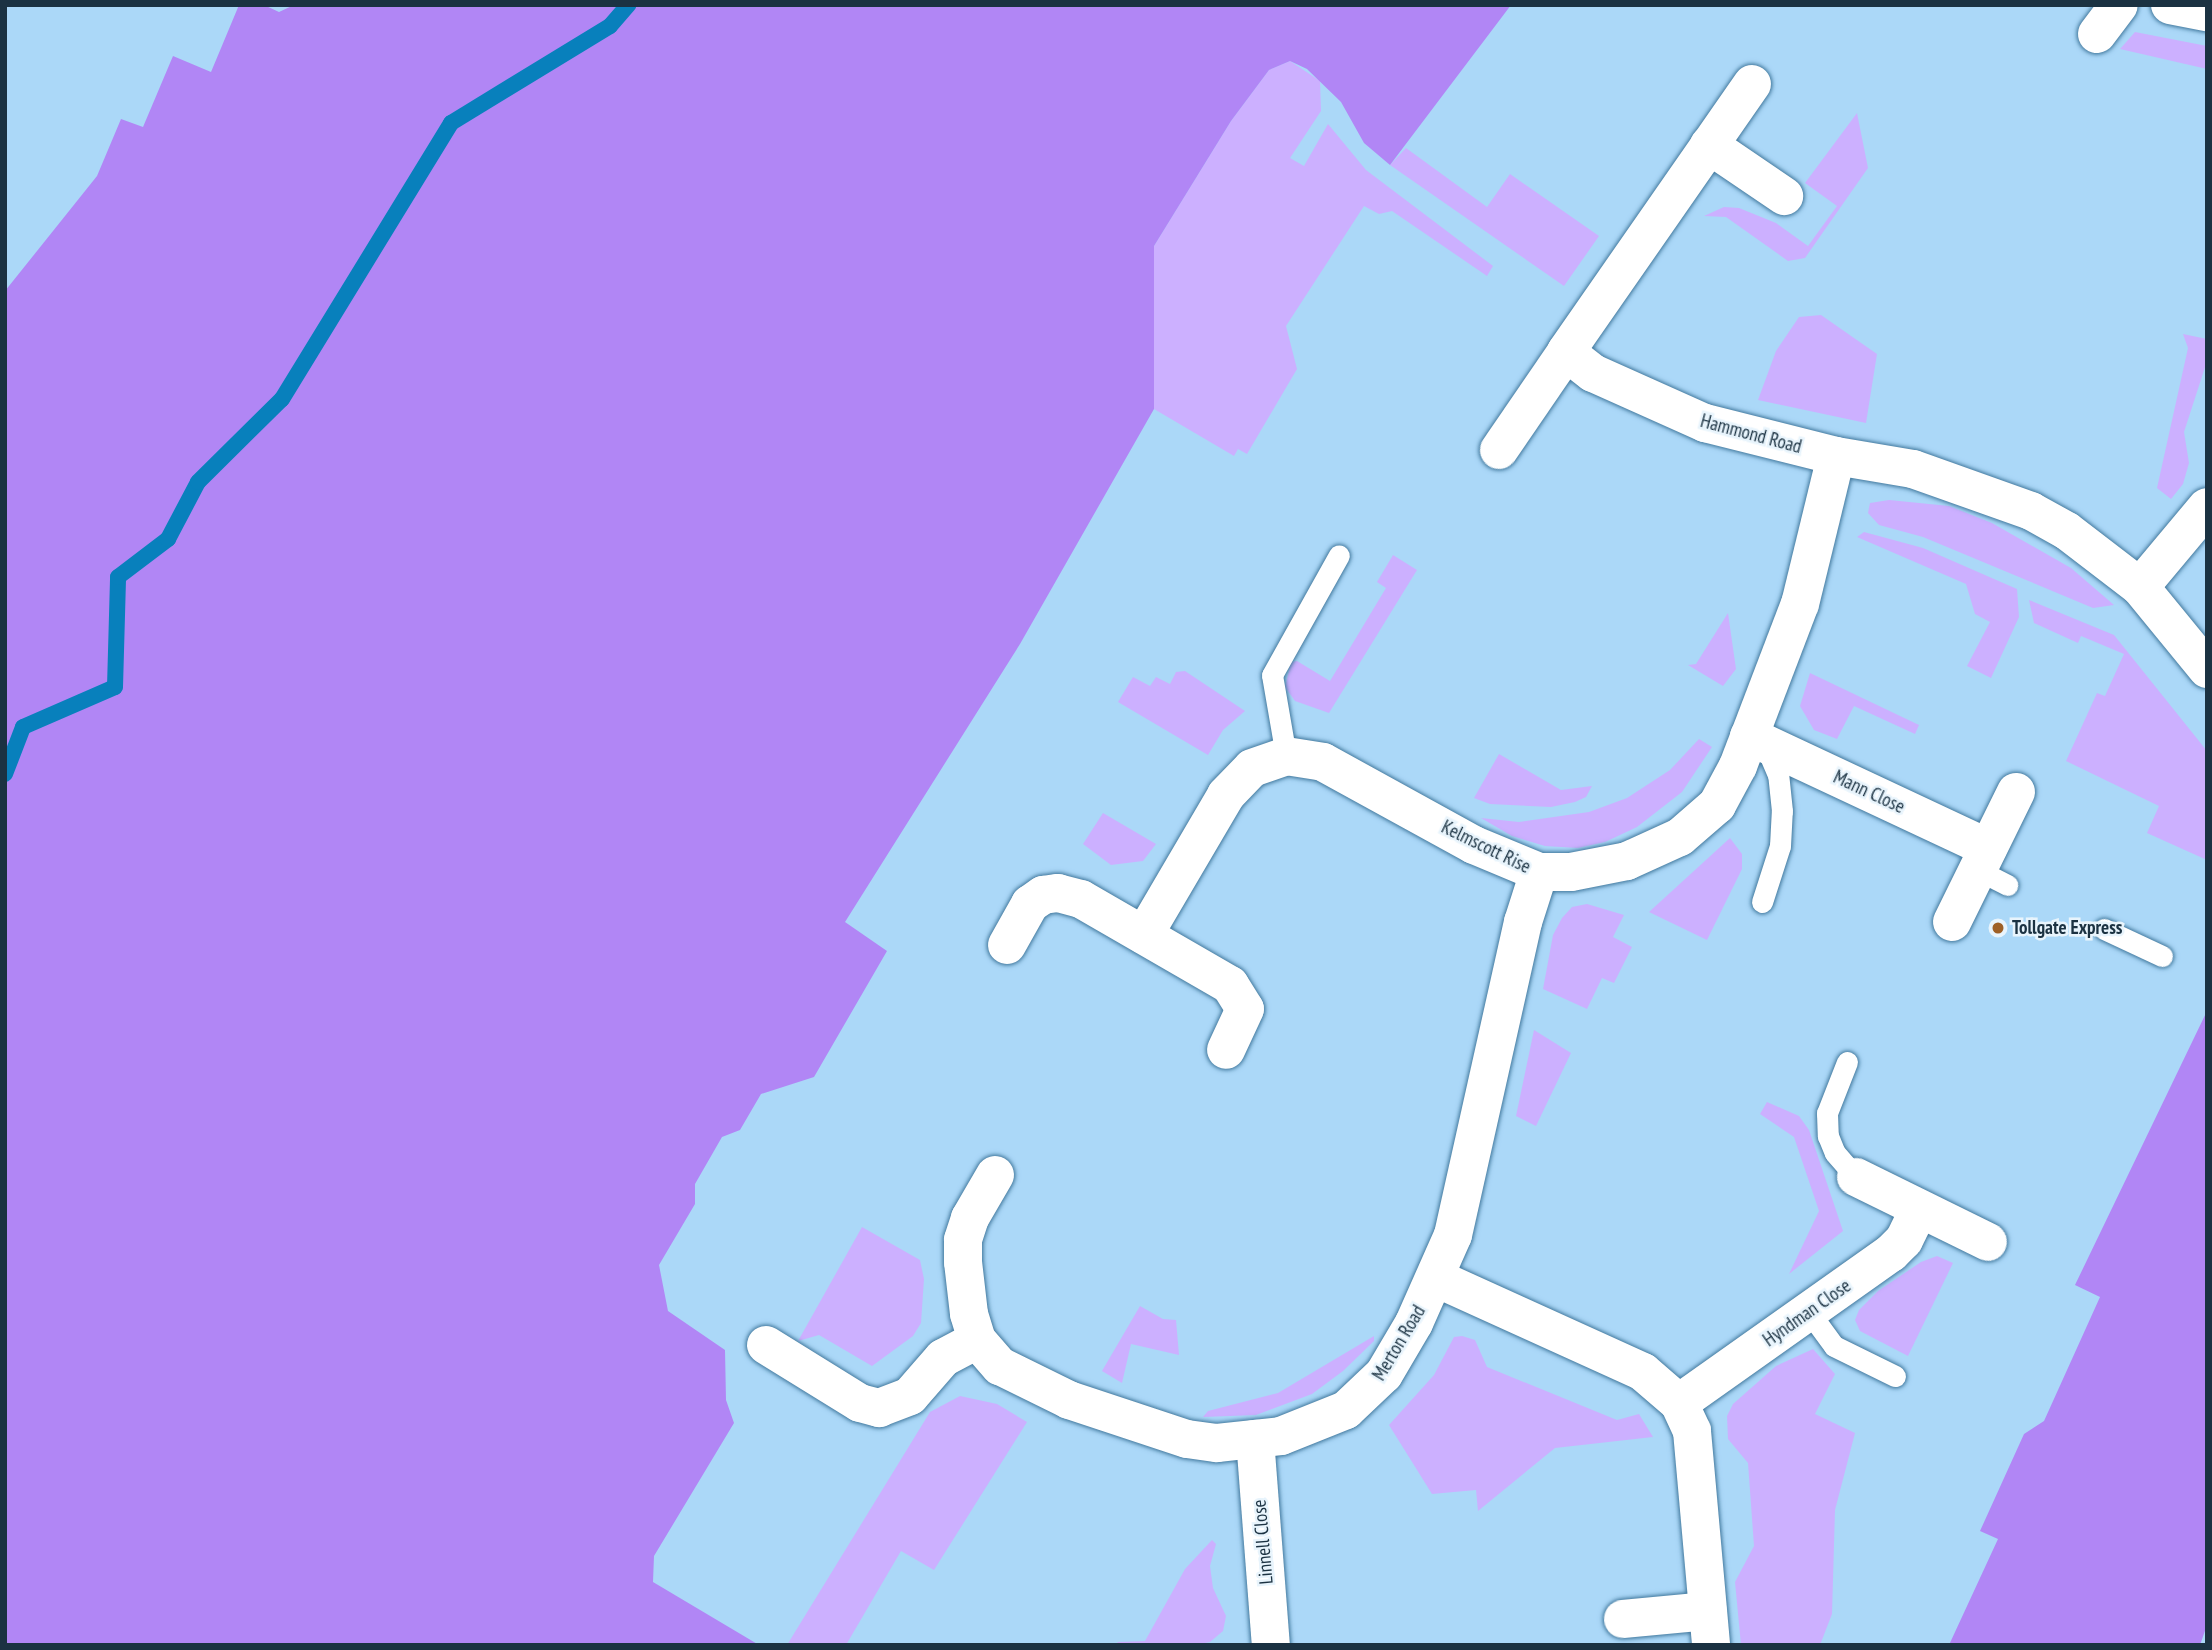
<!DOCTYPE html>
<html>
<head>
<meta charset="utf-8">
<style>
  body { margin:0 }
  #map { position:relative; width:2212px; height:1650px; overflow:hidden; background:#abd8f8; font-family:"PT Sans Narrow",sans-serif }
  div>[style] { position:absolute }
  .green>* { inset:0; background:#ccb0ff }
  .forest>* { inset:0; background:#b186f5 }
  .stream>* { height:16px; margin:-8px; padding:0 8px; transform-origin:8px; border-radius:8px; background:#0880bc }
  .roads { filter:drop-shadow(0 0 2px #42799e) drop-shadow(0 0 2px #42799e) }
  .service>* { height:21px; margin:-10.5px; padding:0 10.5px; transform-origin:10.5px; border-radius:10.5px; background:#fff }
  .minor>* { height:38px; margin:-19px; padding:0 19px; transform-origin:19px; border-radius:19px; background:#fff }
  .dots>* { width:19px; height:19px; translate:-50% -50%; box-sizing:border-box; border:4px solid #e8f4fc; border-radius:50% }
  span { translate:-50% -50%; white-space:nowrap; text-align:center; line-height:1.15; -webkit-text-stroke:5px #e8f4fc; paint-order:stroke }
  .street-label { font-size:19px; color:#1b3242 }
  .poi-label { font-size:19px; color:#1b3242; font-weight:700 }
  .left { translate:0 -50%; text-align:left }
  .frame { position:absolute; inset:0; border:7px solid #1b3242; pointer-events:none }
</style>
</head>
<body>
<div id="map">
  <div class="green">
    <i style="clip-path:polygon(2135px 32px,2207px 46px,2207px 69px,2120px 49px)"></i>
    <i style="clip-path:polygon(1290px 61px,1320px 81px,1321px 111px,1290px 158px,1304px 166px,1328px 124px,1366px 170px,1493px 266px,1487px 276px,1392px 211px,1379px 214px,1364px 206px,1286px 326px,1297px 369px,1247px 454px,1238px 449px,1234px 456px,1154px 409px,1154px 246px,1231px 121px,1269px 70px)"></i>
    <i style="clip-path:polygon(1857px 113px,1868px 168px,1805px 258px,1788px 261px,1726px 217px,1704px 216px,1724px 207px,1739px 208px,1776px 223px,1808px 246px,1837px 206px,1805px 183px)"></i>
    <i style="clip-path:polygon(1406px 148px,1487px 207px,1510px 174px,1599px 236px,1564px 286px,1390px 165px)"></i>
    <i style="clip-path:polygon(1821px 315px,1877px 354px,1866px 423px,1758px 400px,1776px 351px,1799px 317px)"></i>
    <i style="clip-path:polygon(2183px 334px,2207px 339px,2207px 361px,2184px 432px,2189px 463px,2183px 484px,2171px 499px,2157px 488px,2188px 348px)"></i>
    <i style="clip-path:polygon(1889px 500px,1949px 506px,1992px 523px,2071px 568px,2114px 605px,2093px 608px,1923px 537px,1879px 525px,1868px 513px,1870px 503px)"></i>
    <i style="clip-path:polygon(1864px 532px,1923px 548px,2017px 589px,2019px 617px,1991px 678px,1967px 666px,1990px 622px,1975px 614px,1966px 584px,1857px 537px)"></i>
    <i style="clip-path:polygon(1393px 555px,1417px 570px,1329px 713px,1295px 701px,1285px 687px,1291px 662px,1297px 661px,1330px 681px,1386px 588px,1377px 582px)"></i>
    <i style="clip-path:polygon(2029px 600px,2114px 635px,2207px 751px,2207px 860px,2147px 833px,2159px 806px,2066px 761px,2097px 693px,2105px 696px,2124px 654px,2081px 636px,2078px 643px,2034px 623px)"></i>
    <i style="clip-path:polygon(1728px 613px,1736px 669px,1723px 686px,1688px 665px,1696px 664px)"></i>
    <i style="clip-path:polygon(1185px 671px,1245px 711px,1223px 730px,1208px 755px,1118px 702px,1133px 677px,1150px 686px,1156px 677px,1170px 684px,1176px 672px)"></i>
    <i style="clip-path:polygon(1810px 673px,1919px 725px,1915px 734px,1854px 706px,1837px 739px,1814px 730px,1800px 706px)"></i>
    <i style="clip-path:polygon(1699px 739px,1712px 747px,1682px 792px,1637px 827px,1605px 842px,1578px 848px,1545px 846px,1512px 836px,1481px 818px,1519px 822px,1589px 812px,1627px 798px,1670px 770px)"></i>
    <i style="clip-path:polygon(1499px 754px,1561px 790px,1592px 786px,1586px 797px,1575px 802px,1551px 807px,1490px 804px,1474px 798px)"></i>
    <i style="clip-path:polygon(1103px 813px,1156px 844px,1143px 861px,1111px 865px,1083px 844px)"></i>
    <i style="clip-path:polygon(1730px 838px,1742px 854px,1742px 869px,1707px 940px,1649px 912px)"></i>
    <i style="clip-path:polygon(1587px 904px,1624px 915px,1613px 937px,1632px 947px,1614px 983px,1602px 978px,1587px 1009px,1543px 989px,1553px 935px,1562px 918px,1572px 907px)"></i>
    <i style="clip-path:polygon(1534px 1030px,1571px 1053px,1536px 1126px,1516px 1116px)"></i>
    <i style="clip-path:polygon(1767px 1102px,1799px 1116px,1809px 1130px,1843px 1231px,1789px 1274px,1819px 1211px,1794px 1137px,1760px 1114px)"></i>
    <i style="clip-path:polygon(862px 1227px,920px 1260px,924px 1279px,921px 1323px,913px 1336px,872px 1366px,819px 1335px,798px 1341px)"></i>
    <i style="clip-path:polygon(1937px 1256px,1953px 1263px,1908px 1356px,1860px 1331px,1855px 1320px,1859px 1310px,1878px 1291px,1921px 1262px)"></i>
    <i style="clip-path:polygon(1140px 1306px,1163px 1319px,1176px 1320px,1179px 1355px,1131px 1344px,1122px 1383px,1102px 1371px)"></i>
    <i style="clip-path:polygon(1374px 1336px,1374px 1341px,1343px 1371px,1312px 1394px,1256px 1415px,1203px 1417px,1208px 1411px,1278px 1393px)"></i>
    <i style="clip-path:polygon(1462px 1336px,1475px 1340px,1487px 1367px,1617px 1420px,1639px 1414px,1653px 1437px,1555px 1448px,1478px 1511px,1476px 1490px,1432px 1494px,1389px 1425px,1434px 1375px,1454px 1337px)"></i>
    <i style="clip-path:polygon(1813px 1349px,1835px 1374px,1815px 1414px,1855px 1433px,1835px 1510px,1832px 1614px,1820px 1645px,1741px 1645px,1735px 1582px,1754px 1546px,1748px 1463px,1728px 1439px,1727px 1416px,1733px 1404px,1776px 1366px)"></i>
    <i style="clip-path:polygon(960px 1396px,997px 1404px,1027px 1422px,934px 1570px,901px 1551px,846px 1645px,787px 1645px,930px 1412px)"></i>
    <i style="clip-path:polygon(1212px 1540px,1216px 1544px,1210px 1566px,1213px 1588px,1226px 1616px,1223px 1631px,1210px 1642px,1195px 1645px,1120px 1645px,1117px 1642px,1145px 1641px,1185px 1569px)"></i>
  </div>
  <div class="forest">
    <i style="clip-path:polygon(239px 5px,264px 5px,279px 12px,294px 5px,1511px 5px,1390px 165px,1364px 143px,1341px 102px,1307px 69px,1290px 61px,1269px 70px,1231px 121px,1154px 246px,1154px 409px,1020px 644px,845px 922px,887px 951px,814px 1077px,761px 1094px,740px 1130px,722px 1137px,695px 1184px,695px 1204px,659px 1265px,668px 1311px,725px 1350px,726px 1400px,734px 1423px,654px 1556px,653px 1582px,759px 1645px,5px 1645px,5px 291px,97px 176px,121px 119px,143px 127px,173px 56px,211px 72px)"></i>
    <i style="clip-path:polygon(2207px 1011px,2207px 1625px,2200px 1645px,1949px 1645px,1998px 1539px,1980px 1531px,2024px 1434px,2044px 1421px,2100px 1297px,2075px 1285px)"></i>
  </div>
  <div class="stream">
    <i style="left:5px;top:774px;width:50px;rotate:-69deg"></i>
    <i style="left:23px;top:727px;width:100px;rotate:-23.5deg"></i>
    <i style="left:115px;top:687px;width:110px;rotate:-88.4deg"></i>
    <i style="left:118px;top:577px;width:63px;rotate:-37.2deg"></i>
    <i style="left:168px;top:539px;width:64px;rotate:-62.2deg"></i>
    <i style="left:198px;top:482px;width:118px;rotate:-44.7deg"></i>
    <i style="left:282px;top:399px;width:324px;rotate:-58.5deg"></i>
    <i style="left:451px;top:123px;width:186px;rotate:-31.4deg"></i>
    <i style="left:610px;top:26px;width:28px;rotate:-49deg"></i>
  </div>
  <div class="roads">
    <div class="service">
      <i style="left:1286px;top:756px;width:82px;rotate:-99.8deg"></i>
      <i style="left:1272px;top:675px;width:137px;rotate:-60.8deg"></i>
      <i style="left:1978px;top:870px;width:33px;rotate:27deg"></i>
      <i style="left:1762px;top:902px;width:59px;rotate:-72.2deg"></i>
      <i style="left:1780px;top:846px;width:35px;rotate:-87deg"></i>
      <i style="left:1782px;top:811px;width:36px;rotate:-96deg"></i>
      <i style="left:1778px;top:775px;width:33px;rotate:-113deg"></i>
      <i style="left:2104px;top:929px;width:64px;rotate:25deg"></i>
      <i style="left:1847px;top:1062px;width:55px;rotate:111.4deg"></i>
      <i style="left:1827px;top:1113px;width:23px;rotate:88deg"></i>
      <i style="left:1828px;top:1136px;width:18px;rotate:68deg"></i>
      <i style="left:1835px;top:1153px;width:32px;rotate:49deg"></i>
      <i style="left:1809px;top:1312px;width:42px;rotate:53.7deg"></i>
      <i style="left:1834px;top:1346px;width:68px;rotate:26.2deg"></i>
    </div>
    <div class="minor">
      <i style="left:2170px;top:5px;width:38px;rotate:11deg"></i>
      <i style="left:2097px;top:34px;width:36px;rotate:-53deg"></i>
      <i style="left:1752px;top:84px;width:326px;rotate:124.8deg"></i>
      <i style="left:1566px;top:352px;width:34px;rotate:38deg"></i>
      <i style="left:1593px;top:373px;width:123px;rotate:24.1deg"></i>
      <i style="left:1705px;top:423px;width:135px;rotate:14.1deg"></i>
      <i style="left:1836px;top:456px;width:78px;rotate:9.6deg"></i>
      <i style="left:1913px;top:469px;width:125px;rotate:19.6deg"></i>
      <i style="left:2031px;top:511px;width:41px;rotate:29.1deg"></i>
      <i style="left:2067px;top:531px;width:92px;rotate:37.5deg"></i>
      <i style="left:2140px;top:587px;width:106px;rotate:50.7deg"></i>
      <i style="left:1709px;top:145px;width:91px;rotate:34.2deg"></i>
      <i style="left:1499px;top:450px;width:119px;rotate:-55.6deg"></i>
      <i style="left:2140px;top:587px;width:104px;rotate:-50.1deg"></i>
      <i style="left:1749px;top:736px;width:264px;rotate:25.1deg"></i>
      <i style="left:1952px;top:922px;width:145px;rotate:-63.8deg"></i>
      <i style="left:1144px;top:935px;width:162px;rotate:-59.6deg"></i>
      <i style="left:1226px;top:795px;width:37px;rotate:-46deg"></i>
      <i style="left:1252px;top:768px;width:36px;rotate:-19deg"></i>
      <i style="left:1286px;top:756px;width:37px;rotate:9deg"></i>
      <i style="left:1323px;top:762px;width:172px;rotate:28.8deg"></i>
      <i style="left:1474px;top:845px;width:70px;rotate:22.6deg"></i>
      <i style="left:1539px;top:872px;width:32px"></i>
      <i style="left:1571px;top:872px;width:57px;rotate:-11.1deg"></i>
      <i style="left:1627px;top:861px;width:58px;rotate:-24.4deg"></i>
      <i style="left:1680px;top:837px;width:49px;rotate:-40.9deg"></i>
      <i style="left:1717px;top:805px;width:44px;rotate:-61.7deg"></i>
      <i style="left:1738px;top:766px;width:173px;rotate:-69.1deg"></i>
      <i style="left:1800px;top:604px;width:152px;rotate:-76.3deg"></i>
      <i style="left:1007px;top:945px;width:47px;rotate:-60.7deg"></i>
      <i style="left:1030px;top:904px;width:16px;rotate:-35deg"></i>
      <i style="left:1043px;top:895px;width:15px;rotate:-8deg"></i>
      <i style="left:1058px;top:893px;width:24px;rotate:15deg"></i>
      <i style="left:1081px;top:899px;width:172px;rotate:30deg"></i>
      <i style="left:1230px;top:985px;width:28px;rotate:58deg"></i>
      <i style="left:1245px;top:1009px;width:45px;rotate:114.9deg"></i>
      <i style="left:995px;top:1175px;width:50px;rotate:120.2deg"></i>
      <i style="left:970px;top:1218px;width:23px;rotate:108deg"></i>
      <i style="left:963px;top:1240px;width:22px;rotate:90deg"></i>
      <i style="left:963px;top:1262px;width:52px;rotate:83.4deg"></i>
      <i style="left:969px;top:1314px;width:27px;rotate:73deg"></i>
      <i style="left:977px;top:1340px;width:35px;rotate:49deg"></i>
      <i style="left:1000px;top:1366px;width:77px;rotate:26.2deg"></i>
      <i style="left:1069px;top:1400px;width:124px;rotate:18.3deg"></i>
      <i style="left:1187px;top:1439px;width:30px;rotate:8deg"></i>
      <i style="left:1217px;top:1443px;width:64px;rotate:-6.2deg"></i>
      <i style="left:1281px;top:1436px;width:70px;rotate:-21.8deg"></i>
      <i style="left:1346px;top:1410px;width:52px;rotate:-43.5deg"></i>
      <i style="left:1384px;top:1374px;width:59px;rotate:-59.5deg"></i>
      <i style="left:1414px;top:1323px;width:96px;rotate:-66.1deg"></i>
      <i style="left:1453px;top:1235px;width:321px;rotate:-77.4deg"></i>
      <i style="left:1523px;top:922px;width:52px;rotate:-72.3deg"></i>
      <i style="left:1856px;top:1177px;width:147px;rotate:26.2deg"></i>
      <i style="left:1436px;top:1278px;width:227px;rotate:24.4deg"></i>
      <i style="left:1643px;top:1372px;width:48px;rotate:40.7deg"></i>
      <i style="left:1679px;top:1403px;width:260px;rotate:-35.3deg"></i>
      <i style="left:1891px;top:1253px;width:18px;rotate:-45deg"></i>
      <i style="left:1904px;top:1240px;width:34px;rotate:-64deg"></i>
      <i style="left:766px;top:1345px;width:110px;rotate:31.7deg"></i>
      <i style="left:860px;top:1403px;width:20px;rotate:15deg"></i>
      <i style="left:879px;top:1408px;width:33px;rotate:-21deg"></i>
      <i style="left:910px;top:1396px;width:50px;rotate:-49deg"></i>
      <i style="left:943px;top:1358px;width:38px;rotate:-28deg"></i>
      <i style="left:1679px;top:1403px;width:31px;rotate:65deg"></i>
      <i style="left:1692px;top:1431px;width:215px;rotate:84.9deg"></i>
      <i style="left:1255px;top:1439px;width:207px;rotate:85.6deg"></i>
      <i style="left:1623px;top:1619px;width:85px;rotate:-5.4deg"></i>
    </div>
  </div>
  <div class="dots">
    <i style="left:1998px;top:928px;background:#9e6026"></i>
  </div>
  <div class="street-label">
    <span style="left:1751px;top:434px;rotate:15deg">Hammond Road</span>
    <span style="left:1869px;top:792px;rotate:25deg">Mann Close</span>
    <span style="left:1486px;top:847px;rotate:26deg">Kelmscott Rise</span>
    <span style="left:1807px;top:1313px;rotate:-35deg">Hyndman Close</span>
    <span style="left:1399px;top:1343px;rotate:-59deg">Merton Road</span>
    <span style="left:1263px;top:1542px;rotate:-95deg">Linnell Close</span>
  </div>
  <div class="poi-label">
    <span class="left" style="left:2012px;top:928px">Tollgate Express</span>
  </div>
  <div class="frame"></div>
</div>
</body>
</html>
